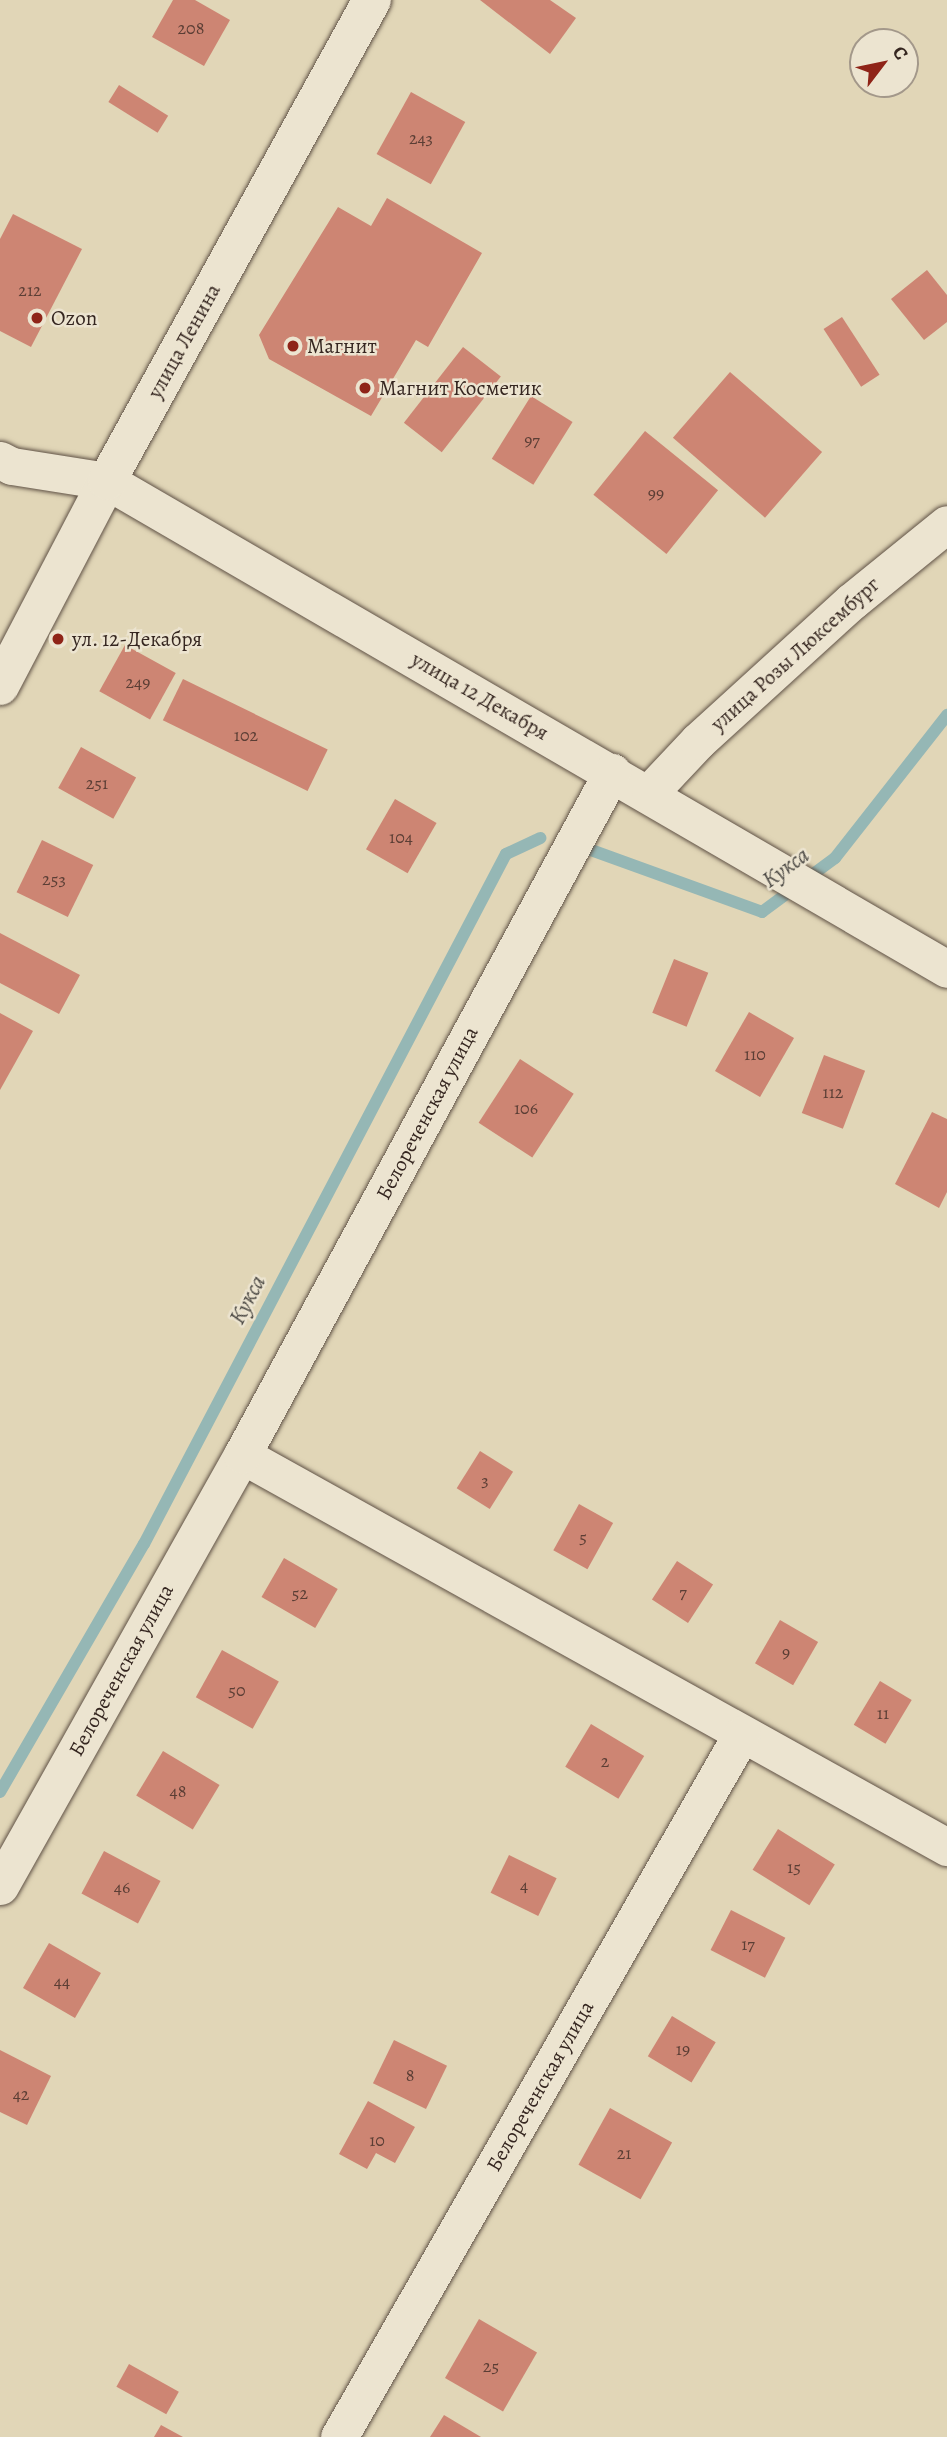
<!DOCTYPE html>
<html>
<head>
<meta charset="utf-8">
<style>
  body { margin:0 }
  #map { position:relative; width:947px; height:2437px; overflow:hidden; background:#e1d6b7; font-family:Alegreya,serif }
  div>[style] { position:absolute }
  .stream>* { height:12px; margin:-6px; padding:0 6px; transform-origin:6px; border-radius:6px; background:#95b7b5 }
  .building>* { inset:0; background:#cd8573; transform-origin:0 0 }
  .roads { filter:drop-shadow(0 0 2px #605246) drop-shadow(0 0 2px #605246) }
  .street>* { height:37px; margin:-18.5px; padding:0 18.5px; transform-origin:18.5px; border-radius:18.5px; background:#ece4d0 }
  .secondary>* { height:38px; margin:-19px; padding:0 19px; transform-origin:19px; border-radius:19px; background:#ece4d0 }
  .dots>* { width:19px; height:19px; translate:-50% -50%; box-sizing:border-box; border:4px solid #ece4d0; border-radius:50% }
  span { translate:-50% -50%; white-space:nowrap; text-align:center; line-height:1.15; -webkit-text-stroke:5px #ece4d0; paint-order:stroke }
  .number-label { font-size:18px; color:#5b3e35 }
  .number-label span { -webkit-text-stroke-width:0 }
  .poi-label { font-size:21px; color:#352620 }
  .left { translate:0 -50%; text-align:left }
  .street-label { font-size:21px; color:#352620 }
  .water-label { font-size:23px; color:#4d4a45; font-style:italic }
  .north { position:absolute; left:849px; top:28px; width:70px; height:70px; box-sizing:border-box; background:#ece4d0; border:2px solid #a3988a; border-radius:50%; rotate:58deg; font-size:19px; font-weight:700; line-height:28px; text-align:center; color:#352620 }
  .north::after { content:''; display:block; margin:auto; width:24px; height:32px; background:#8f2418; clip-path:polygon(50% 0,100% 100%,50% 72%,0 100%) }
</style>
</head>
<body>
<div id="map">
  <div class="stream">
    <i style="left:591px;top:850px;width:182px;rotate:19.9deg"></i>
    <i style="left:762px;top:912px;width:91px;rotate:-36.5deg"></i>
    <i style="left:835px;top:858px;width:182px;rotate:-51.9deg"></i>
    <i style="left:0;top:1792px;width:287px;rotate:-59.9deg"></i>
    <i style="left:144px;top:1544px;width:779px;rotate:-62.32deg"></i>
    <i style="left:506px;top:854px;width:38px;rotate:-25deg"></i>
  </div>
  <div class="building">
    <i style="clip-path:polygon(173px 0,195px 0,230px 20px,204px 66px,152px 37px)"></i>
    <i style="clip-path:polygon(480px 0,550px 0,576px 18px,550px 54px)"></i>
    <i style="left:119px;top:85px;width:58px;height:20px;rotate:32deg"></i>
    <i style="left:411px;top:92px;width:62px;height:71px;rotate:29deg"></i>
    <i style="clip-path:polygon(387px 198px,482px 253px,428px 347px,416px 340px,371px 416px,269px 359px,259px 335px,338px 207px,371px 226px)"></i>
    <i style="clip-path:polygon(13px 214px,82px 249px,31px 347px,0 331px,0 239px)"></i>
    <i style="clip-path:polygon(927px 270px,947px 295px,947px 322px,924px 340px,891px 299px)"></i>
    <i style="left:842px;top:317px;width:69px;height:22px;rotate:57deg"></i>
    <i style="left:463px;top:347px;width:48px;height:96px;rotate:38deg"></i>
    <i style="left:730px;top:372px;width:122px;height:87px;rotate:41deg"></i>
    <i style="left:531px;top:396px;width:49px;height:74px;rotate:32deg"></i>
    <i style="left:645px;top:431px;width:94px;height:82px;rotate:39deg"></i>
    <i style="left:125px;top:645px;width:58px;height:53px;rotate:29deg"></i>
    <i style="left:183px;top:679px;width:161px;height:46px;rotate:26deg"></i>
    <i style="left:81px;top:747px;width:63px;height:47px;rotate:29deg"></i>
    <i style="left:395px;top:799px;width:48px;height:58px;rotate:30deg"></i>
    <i style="left:42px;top:840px;width:57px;height:58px;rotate:26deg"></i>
    <i style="clip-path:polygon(0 933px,80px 975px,59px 1014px,0 983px)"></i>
    <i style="left:674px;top:959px;width:37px;height:58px;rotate:22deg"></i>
    <i style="left:749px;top:1012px;width:52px;height:68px;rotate:30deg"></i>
    <i style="clip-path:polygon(0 1013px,33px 1031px,0 1090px)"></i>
    <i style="left:824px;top:1055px;width:44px;height:62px;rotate:21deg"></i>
    <i style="left:520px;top:1059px;width:64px;height:76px;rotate:33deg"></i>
    <i style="clip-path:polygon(932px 1112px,947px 1119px,947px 1192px,939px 1208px,895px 1184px)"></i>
    <i style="left:480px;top:1451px;width:39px;height:44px;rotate:32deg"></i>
    <i style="left:579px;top:1504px;width:39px;height:53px;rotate:29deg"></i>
    <i style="left:284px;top:1558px;width:62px;height:45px;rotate:30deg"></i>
    <i style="left:677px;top:1561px;width:43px;height:46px;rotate:33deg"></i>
    <i style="left:780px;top:1620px;width:44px;height:50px;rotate:30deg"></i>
    <i style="left:222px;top:1650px;width:65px;height:54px;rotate:29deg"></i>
    <i style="left:880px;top:1681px;width:37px;height:51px;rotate:31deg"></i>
    <i style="left:591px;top:1724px;width:62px;height:50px;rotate:31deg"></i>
    <i style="left:163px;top:1751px;width:66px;height:52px;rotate:31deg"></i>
    <i style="left:778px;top:1829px;width:67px;height:48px;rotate:32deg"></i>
    <i style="left:104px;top:1851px;width:64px;height:48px;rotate:28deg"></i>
    <i style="left:509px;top:1855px;width:53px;height:42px;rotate:26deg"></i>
    <i style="left:731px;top:1910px;width:61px;height:45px;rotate:27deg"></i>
    <i style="left:49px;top:1943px;width:60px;height:52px;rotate:30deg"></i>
    <i style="left:672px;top:2016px;width:51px;height:47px;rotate:31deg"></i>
    <i style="left:394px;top:2040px;width:59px;height:48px;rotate:26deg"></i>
    <i style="clip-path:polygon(0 2050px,51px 2076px,27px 2125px,0 2112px)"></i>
    <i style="clip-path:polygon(368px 2101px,415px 2127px,395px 2163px,376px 2153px,367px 2169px,339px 2154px)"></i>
    <i style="left:610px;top:2108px;width:71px;height:65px;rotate:29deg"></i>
    <i style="left:479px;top:2319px;width:67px;height:68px;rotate:30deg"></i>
    <i style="left:129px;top:2364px;width:57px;height:26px;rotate:29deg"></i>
    <i style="clip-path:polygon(444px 2415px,481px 2437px,430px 2437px)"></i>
    <i style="clip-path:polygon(161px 2425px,183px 2437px,154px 2437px)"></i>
  </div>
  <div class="roads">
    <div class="street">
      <i style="left:0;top:460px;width:13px;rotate:27deg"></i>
      <i style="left:12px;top:466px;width:96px;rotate:9deg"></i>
      <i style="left:107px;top:481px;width:971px;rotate:30.15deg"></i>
      <i style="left:650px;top:792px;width:70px;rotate:-46.7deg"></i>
      <i style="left:698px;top:741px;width:208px;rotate:-42.3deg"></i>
      <i style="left:852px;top:601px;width:122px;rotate:-39deg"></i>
      <i style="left:242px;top:1455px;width:807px;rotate:29.08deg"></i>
      <i style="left:0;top:1886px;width:494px;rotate:-60.7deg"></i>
      <i style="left:242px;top:1455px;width:777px;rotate:-61.55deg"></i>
      <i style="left:339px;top:2437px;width:809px;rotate:-60.2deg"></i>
    </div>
    <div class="secondary">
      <i style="left:0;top:686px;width:231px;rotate:-62.4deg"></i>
      <i style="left:107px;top:481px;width:549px;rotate:-61.15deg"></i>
    </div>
  </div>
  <div class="dots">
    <i style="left:37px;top:318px;background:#8f2418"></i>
    <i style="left:293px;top:346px;background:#8f2418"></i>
    <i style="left:365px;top:388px;background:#8f2418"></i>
    <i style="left:58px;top:639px;background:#8f2418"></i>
  </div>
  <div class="number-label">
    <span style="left:191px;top:28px">208</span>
    <span style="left:421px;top:138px">243</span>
    <span style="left:30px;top:290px">212</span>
    <span style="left:532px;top:440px">97</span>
    <span style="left:656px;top:493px">99</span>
    <span style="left:138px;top:682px">249</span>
    <span style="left:246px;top:735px">102</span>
    <span style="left:97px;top:783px">251</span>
    <span style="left:401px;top:837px">104</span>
    <span style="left:54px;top:879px">253</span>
    <span style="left:755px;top:1054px">110</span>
    <span style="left:833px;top:1092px">112</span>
    <span style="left:526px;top:1108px">106</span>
    <span style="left:485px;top:1480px">3</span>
    <span style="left:583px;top:1537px">5</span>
    <span style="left:683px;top:1592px">7</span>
    <span style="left:300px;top:1593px">52</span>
    <span style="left:786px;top:1652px">9</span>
    <span style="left:237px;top:1690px">50</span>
    <span style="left:883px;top:1713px">11</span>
    <span style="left:605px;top:1761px">2</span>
    <span style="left:178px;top:1791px">48</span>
    <span style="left:794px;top:1867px">15</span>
    <span style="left:524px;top:1885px">4</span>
    <span style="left:122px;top:1887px">46</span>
    <span style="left:748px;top:1944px">17</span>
    <span style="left:62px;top:1981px">44</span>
    <span style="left:683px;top:2049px">19</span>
    <span style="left:410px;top:2075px">8</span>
    <span style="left:21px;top:2094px">42</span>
    <span style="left:377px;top:2140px">10</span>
    <span style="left:624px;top:2153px">21</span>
    <span style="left:491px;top:2366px">25</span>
  </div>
  <div class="poi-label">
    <span class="left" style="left:51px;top:318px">Ozon</span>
    <span class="left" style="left:307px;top:346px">Магнит</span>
    <span class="left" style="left:379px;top:388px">Магнит Косметик</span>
    <span class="left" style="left:72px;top:639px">ул. 12-Декабря</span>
  </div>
  <div class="street-label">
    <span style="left:184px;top:341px;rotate:-61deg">улица Ленина</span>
    <span style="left:795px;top:654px;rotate:-42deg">улица Розы Люксембург</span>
    <span style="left:480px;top:696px;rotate:30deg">улица 12 Декабря</span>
    <span style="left:427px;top:1113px;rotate:-62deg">Белореченская улица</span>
    <span style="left:121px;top:1670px;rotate:-61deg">Белореченская улица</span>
    <span style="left:540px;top:2086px;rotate:-60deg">Белореченская улица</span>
  </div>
  <div class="water-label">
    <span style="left:786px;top:868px;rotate:-36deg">Кукса</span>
    <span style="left:248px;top:1300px;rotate:-62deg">Кукса</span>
  </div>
  <div class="north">С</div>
</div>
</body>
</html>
